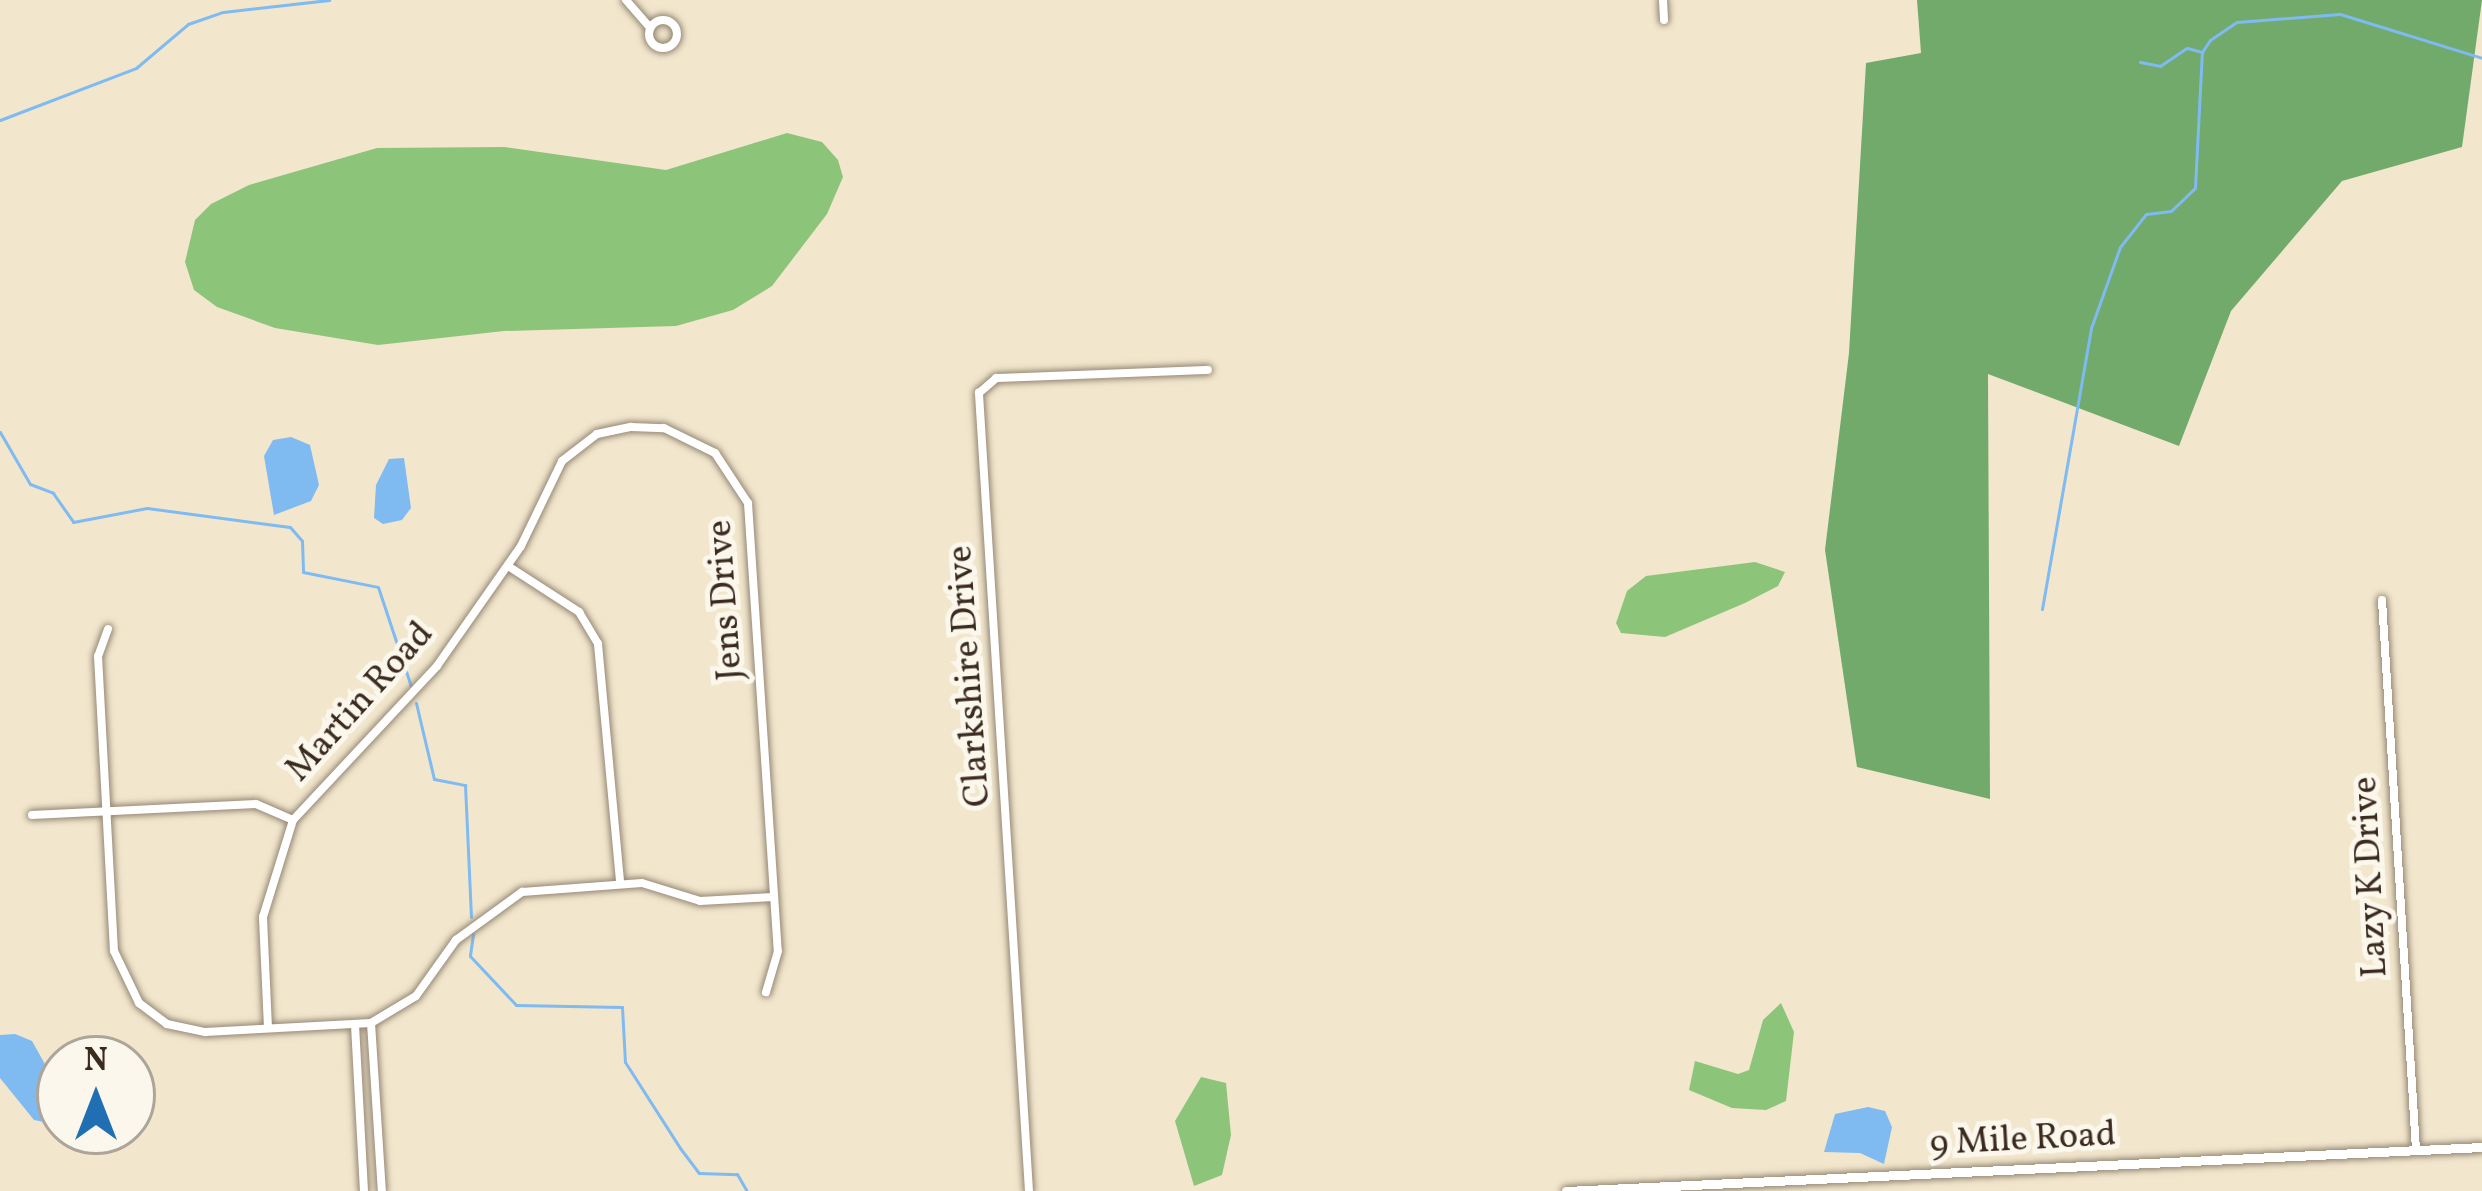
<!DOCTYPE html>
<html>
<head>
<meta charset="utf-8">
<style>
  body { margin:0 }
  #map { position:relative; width:2482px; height:1191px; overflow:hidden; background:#f2e7cd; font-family:Vollkorn,serif }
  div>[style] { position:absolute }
  .green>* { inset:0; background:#8cc57a }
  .forest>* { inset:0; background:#71aa6a }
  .water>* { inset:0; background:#7fbaf1 }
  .stream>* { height:3px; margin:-1.5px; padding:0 1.5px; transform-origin:1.5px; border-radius:1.5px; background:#7fbaf1 }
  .roads { filter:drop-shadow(0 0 3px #968876) drop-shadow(0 0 3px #968876) }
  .minor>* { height:8px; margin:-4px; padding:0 4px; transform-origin:4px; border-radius:4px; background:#fff }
  .minor>.ring { margin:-4px; padding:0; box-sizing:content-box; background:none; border:8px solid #fff; border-radius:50% }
  .tertiary>* { height:9px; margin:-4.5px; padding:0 4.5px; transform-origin:4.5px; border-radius:4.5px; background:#fff }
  span { translate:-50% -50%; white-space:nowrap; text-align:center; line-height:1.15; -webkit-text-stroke:10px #fbf7ec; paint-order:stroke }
  .street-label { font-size:36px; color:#3b2a1e }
  .north { position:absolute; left:36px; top:1035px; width:120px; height:120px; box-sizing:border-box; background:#fbf7ec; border:3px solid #aea59a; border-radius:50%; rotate:0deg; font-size:33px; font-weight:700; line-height:48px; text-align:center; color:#3b2a1e }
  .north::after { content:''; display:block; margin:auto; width:42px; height:54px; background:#1f6fb2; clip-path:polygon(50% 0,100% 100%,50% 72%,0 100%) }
</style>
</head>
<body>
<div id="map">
  <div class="green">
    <i style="clip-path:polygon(787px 133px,822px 142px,838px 160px,843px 177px,827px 214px,772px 286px,733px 310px,676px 326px,504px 331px,378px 345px,275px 328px,217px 307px,194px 290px,185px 262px,195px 220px,211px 204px,249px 185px,377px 148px,504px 147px,666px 170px)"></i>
    <i style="clip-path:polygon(1755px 562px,1785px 572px,1778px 586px,1745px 603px,1665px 637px,1621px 633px,1616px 623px,1627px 591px,1646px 576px)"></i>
    <i style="clip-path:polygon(1781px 1003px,1794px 1032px,1786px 1101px,1766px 1110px,1732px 1108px,1689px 1090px,1695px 1061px,1738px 1074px,1749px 1070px,1763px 1020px)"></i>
    <i style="clip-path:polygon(1201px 1077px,1226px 1083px,1231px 1135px,1222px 1175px,1194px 1186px,1175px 1121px)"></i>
  </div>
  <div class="forest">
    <i style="clip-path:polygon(1917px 0,2482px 0,2462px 147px,2342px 181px,2231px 311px,2179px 446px,1988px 374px,1990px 799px,1857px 767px,1825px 550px,1849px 353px,1866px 63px,1921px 53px)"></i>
  </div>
  <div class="water">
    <i style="clip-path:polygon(291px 437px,310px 445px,319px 485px,311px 501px,274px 515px,264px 456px,273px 440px)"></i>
    <i style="clip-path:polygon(404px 458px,411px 508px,402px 520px,383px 524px,374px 518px,376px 485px,389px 459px)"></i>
    <i style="clip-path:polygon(15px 1034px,32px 1041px,55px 1082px,55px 1124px,34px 1120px,0 1078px,0 1035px)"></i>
    <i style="clip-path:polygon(1868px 1107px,1885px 1111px,1892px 1127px,1884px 1164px,1860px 1153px,1824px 1152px,1835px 1114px)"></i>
  </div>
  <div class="stream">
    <i style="left:2140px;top:62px;width:20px;rotate:11deg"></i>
    <i style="left:2160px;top:66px;width:32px;rotate:-34deg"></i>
    <i style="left:2187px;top:48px;width:16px;rotate:15deg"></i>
    <i style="left:0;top:120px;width:146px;rotate:-20.9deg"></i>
    <i style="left:136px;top:68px;width:68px;rotate:-40.2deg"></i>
    <i style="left:188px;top:24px;width:37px;rotate:-19deg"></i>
    <i style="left:223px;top:12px;width:107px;rotate:-6.5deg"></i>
    <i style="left:0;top:432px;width:60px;rotate:60deg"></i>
    <i style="left:30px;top:484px;width:25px;rotate:21deg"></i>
    <i style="left:53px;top:493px;width:35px;rotate:55deg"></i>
    <i style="left:73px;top:522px;width:75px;rotate:-10.7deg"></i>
    <i style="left:147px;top:508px;width:144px;rotate:7.6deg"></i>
    <i style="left:290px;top:527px;width:18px;rotate:49deg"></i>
    <i style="left:302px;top:541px;width:31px;rotate:88deg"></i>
    <i style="left:303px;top:572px;width:76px;rotate:11.3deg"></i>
    <i style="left:378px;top:587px;width:104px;rotate:71.6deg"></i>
    <i style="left:2042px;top:609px;width:285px;rotate:-80.1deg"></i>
    <i style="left:2091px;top:328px;width:86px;rotate:-70.3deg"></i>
    <i style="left:2120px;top:247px;width:42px;rotate:-51.8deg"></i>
    <i style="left:2146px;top:214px;width:25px;rotate:-7deg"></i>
    <i style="left:2171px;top:211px;width:33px;rotate:-44deg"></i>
    <i style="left:2195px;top:188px;width:136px;rotate:-87.1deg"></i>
    <i style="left:2202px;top:52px;width:14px;rotate:-56deg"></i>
    <i style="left:2210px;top:40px;width:32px;rotate:-34deg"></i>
    <i style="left:2237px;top:22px;width:103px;rotate:-4.4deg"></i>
    <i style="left:2340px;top:14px;width:149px;rotate:17.2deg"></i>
    <i style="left:416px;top:703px;width:78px;rotate:76.7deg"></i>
    <i style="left:434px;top:779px;width:32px;rotate:11deg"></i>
    <i style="left:465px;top:785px;width:132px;rotate:87.4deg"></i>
    <i style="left:473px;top:934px;width:22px;rotate:98deg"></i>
    <i style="left:470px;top:956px;width:67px;rotate:46.8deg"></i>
    <i style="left:516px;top:1005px;width:106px;rotate:1.1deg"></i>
    <i style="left:622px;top:1007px;width:55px;rotate:86.9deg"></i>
    <i style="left:625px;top:1062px;width:102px;rotate:57.4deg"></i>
    <i style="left:680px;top:1148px;width:31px;rotate:53deg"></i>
    <i style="left:699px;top:1173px;width:38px;rotate:2deg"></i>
    <i style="left:737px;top:1174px;width:20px;rotate:60deg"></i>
  </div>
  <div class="roads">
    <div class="minor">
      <i style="left:626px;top:0;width:37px;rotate:49deg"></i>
      <i style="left:1663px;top:0;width:20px;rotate:87deg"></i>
      <i class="ring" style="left:649px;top:20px;width:20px;height:20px"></i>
      <i style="left:508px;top:566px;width:85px;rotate:32.9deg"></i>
      <i style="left:579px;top:612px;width:37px;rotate:59deg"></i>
      <i style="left:598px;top:644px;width:239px;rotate:84.7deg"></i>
      <i style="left:2382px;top:600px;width:551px;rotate:86.46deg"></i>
      <i style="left:108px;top:629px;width:29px;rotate:110deg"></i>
      <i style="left:98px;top:656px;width:295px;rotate:86.9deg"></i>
      <i style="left:114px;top:951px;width:58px;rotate:64.3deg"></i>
      <i style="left:139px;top:1003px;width:35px;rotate:37deg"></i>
      <i style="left:167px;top:1024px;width:39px;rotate:12deg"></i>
      <i style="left:205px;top:1032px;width:166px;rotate:-3.1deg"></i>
      <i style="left:371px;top:1023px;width:52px;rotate:-31deg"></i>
      <i style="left:416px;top:996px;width:69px;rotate:-54.5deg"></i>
      <i style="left:456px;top:940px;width:82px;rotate:-36deg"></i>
      <i style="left:522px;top:892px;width:120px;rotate:-4.3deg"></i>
      <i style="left:642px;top:883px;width:61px;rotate:17.2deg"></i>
      <i style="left:700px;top:901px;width:73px;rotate:-3.1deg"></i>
      <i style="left:32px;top:815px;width:224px;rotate:-2.8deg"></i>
      <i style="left:256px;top:804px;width:40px;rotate:23.4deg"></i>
      <i style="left:371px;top:1023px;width:168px;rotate:86.3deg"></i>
      <i style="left:355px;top:1025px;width:166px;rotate:86.9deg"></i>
      <i style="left:268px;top:1028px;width:111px;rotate:-92.6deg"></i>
      <i style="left:263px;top:917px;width:102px;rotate:-72.8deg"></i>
      <i style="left:293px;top:820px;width:211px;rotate:-46.9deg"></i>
      <i style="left:437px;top:666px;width:146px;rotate:-55deg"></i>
      <i style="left:521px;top:546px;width:94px;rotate:-64.2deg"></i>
      <i style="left:562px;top:461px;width:44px;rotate:-37.6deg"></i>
      <i style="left:597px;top:434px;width:35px;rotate:-12deg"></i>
      <i style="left:631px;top:427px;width:33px;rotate:2deg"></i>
      <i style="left:664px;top:428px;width:57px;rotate:26.1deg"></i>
      <i style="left:715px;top:453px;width:60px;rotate:56.6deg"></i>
      <i style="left:748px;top:503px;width:449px;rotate:86.2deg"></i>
      <i style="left:778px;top:951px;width:43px;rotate:106.3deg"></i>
      <i style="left:1029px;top:1191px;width:800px;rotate:-93.59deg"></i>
      <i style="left:979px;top:393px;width:23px;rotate:-41deg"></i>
      <i style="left:996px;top:378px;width:212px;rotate:-2.2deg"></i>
    </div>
    <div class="tertiary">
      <i style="left:1566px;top:1191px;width:917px;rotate:-2.75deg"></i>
    </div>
  </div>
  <div class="street-label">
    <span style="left:727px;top:600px;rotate:-94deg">Jens Drive</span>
    <span style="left:971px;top:676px;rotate:-94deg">Clarkshire Drive</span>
    <span style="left:361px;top:703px;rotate:-48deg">Martin Road</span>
    <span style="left:2372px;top:877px;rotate:-93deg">Lazy K Drive</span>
    <span style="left:2023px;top:1141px;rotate:-3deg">9 Mile Road</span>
  </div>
  <div class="north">N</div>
</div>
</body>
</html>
